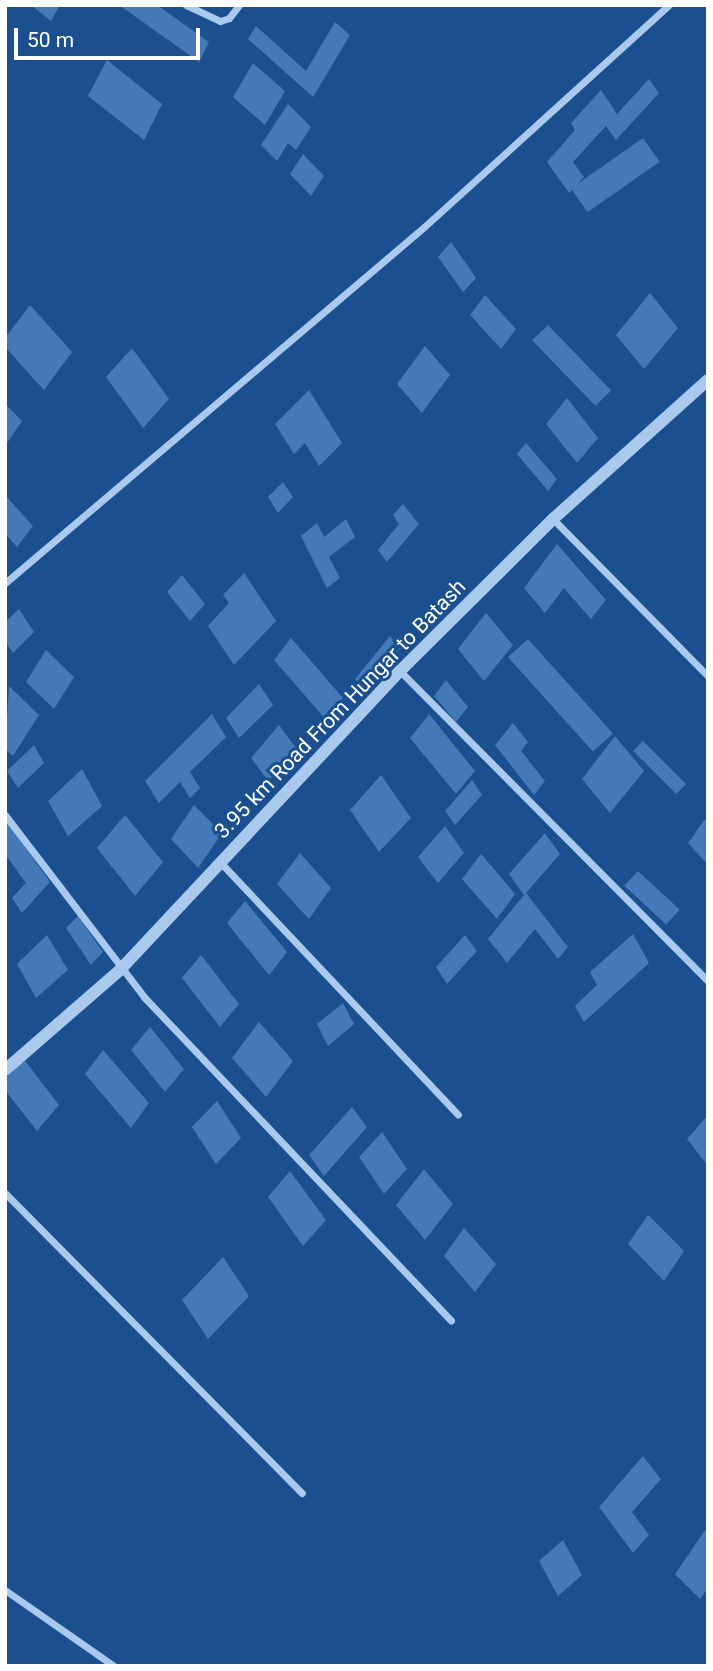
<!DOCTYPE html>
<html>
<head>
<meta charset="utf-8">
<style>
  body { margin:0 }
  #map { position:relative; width:713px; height:1671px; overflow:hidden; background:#1b4f8f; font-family:Roboto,sans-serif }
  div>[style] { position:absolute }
  .building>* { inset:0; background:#4478b7; transform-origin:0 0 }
  .minor>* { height:7px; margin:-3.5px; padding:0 3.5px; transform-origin:3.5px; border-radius:3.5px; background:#a9c9ee }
  .tertiary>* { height:12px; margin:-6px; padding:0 6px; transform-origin:6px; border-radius:6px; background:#a9c9ee }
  span { translate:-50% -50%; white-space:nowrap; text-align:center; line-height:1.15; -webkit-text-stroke:6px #1b4f8f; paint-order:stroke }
  .street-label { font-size:21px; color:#fff }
  .frame { position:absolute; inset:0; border:7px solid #fff; pointer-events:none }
  .scale { position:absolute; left:14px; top:28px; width:186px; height:32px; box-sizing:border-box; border:4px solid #fff; border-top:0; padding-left:9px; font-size:21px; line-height:24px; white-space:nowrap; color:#fff; -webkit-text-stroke:5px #1b4f8f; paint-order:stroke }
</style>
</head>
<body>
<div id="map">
  <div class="building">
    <i style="clip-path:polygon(31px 5px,60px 5px,51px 21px)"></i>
    <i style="clip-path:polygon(119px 5px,157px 5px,209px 42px,199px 62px)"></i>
    <i style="clip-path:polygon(335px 22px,350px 35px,313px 97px,248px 39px,256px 26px,306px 71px)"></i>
    <i style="clip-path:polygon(107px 60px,162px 104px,144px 140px,88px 96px)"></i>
    <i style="clip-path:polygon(253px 63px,285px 91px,265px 125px,233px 97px)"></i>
    <i style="clip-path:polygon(649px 79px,659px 93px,616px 140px,606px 126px,573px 162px,584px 177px,569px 193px,547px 162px,575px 130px,571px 123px,601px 90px,617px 114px)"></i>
    <i style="clip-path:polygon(288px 104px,311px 127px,296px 150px,288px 143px,277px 161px,261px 145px)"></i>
    <i style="left:643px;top:138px;width:29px;height:88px;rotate:55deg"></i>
    <i style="clip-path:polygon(303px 154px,324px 176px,311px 196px,290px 174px)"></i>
    <i style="clip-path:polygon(451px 242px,476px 278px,463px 292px,438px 257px)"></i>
    <i style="clip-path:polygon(650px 293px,678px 328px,644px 369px,616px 335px)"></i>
    <i style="clip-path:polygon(485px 295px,516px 329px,501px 349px,470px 315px)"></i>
    <i style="clip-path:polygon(30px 305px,72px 352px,44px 390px,5px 347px,5px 338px)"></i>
    <i style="left:548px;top:325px;width:91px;height:22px;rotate:46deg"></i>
    <i style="clip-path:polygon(425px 346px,450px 375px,422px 413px,397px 384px)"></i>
    <i style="clip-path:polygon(132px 348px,169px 399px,143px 428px,106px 377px)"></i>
    <i style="clip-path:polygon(309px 390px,342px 443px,319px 466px,305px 443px,294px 454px,275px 424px)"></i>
    <i style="clip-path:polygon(567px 398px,598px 438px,577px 463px,546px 424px)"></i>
    <i style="clip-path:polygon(5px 404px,22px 421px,5px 446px)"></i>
    <i style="clip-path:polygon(526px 443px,557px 479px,548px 491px,517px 454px)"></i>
    <i style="clip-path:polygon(283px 482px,293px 497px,278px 513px,268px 497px)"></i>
    <i style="clip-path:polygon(5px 495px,33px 526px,17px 547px,5px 533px)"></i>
    <i style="clip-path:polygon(403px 504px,419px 524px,387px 562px,378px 550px,399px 524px,393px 515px)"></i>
    <i style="clip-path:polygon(346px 519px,355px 537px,329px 557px,340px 578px,327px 588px,301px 536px,317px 523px,324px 537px)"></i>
    <i style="clip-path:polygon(557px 544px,606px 600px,591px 619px,564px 588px,545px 613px,524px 588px)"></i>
    <i style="clip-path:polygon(244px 573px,276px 621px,234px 665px,208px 626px,229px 603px,223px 595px)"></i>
    <i style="clip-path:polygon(182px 575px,205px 604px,190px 621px,167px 592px)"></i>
    <i style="clip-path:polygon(19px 609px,34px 632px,13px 653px,5px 641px,5px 622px)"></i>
    <i style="clip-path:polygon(486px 613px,513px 645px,484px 681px,458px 649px)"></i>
    <i style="clip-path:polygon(390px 636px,400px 649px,365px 691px,355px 679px)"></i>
    <i style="clip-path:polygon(291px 638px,343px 698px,327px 721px,274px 660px)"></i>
    <i style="left:528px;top:639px;width:127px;height:27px;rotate:48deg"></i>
    <i style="clip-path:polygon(46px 650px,74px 677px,54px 709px,26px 682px)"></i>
    <i style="clip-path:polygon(446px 680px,468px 707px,456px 722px,434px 696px)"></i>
    <i style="clip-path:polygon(259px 684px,273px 705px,239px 738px,226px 718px)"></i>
    <i style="clip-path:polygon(9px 686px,39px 715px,13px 756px,5px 749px)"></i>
    <i style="clip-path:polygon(212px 714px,226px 737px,190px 772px,200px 788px,190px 798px,180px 782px,159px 803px,145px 781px)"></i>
    <i style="clip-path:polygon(429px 714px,475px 771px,456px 794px,410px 738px)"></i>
    <i style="clip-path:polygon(513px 723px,528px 742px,521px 751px,545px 781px,534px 795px,495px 745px)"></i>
    <i style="clip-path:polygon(279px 725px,296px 748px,268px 781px,251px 758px)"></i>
    <i style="clip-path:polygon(615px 736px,644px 771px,610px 813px,582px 779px)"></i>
    <i style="left:643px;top:741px;width:61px;height:14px;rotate:45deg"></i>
    <i style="clip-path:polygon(34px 745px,44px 763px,18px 788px,7px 771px)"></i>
    <i style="clip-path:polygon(82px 769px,102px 806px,68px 836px,48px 801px)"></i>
    <i style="clip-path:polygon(381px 775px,411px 818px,379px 852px,350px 810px)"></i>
    <i style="clip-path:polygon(472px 780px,482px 795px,455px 825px,445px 811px)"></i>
    <i style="clip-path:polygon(194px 805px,222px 833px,198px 868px,171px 839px)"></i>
    <i style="clip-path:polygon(125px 815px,163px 862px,135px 896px,97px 848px)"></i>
    <i style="clip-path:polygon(5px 819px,50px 882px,22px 913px,12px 898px,26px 883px,5px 854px)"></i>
    <i style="clip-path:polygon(705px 819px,708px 823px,708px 865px,688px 843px)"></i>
    <i style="clip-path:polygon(445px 826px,464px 853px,438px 883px,418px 857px)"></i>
    <i style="clip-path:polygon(545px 833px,560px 854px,526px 893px,568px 947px,558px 959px,535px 929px,507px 963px,488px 939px,524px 895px,509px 874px)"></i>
    <i style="clip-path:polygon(300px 853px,331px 888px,309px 919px,277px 884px)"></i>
    <i style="clip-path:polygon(481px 854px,515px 894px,497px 919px,462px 879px)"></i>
    <i style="left:638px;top:871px;width:57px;height:20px;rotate:43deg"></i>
    <i style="clip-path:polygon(245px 901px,287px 952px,269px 975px,227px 923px)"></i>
    <i style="clip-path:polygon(78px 916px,103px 952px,91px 965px,66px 928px)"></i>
    <i style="clip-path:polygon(633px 934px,649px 963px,584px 1022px,575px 1006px,597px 985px,590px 972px)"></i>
    <i style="clip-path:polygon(47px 935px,68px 970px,36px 998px,17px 964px)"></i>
    <i style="clip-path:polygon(465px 935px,477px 951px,447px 984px,436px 967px)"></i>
    <i style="clip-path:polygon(201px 955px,239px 1004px,220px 1027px,182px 978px)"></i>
    <i style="clip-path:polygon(343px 1003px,354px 1024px,328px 1046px,317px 1024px)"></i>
    <i style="clip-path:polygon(259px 1022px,293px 1061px,266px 1097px,232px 1058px)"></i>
    <i style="clip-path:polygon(150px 1027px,184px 1069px,165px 1092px,131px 1050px)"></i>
    <i style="clip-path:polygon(103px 1050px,149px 1103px,131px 1128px,85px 1074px)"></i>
    <i style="clip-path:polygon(23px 1058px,59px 1105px,37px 1131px,5px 1090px,5px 1079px)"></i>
    <i style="clip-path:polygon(217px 1101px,241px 1138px,216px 1164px,192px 1127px)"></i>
    <i style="clip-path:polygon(352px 1107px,367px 1127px,324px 1176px,309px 1155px)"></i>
    <i style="clip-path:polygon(708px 1115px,708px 1166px,687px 1139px)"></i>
    <i style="clip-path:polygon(382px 1132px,407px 1169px,384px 1194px,359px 1157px)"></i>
    <i style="clip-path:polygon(424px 1169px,453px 1204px,425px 1240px,396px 1205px)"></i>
    <i style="clip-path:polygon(290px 1171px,326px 1220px,303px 1246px,268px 1197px)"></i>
    <i style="clip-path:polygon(648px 1215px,684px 1251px,664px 1281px,628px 1244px)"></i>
    <i style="clip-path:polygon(464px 1228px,496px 1264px,475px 1292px,444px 1256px)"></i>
    <i style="clip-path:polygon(223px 1257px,249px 1296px,208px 1339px,182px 1300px)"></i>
    <i style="clip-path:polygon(643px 1456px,661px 1479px,632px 1512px,649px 1535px,633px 1553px,599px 1507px)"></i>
    <i style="clip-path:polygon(708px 1526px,708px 1588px,700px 1599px,675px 1574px)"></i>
    <i style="clip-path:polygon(563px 1540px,582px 1575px,558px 1596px,539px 1561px)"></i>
  </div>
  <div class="minor">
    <i style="left:186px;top:5px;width:38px;rotate:25deg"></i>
    <i style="left:220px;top:21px;width:9px;rotate:-18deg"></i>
    <i style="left:229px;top:18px;width:16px;rotate:-52deg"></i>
    <i style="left:553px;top:519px;width:221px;rotate:45.4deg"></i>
    <i style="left:5px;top:583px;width:550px;rotate:-40.35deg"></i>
    <i style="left:424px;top:227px;width:331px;rotate:-42.2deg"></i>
    <i style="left:400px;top:671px;width:437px;rotate:45.2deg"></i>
    <i style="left:5px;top:815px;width:229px;rotate:52.6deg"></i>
    <i style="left:144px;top:997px;width:446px;rotate:46.5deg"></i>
    <i style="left:220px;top:862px;width:347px;rotate:46.7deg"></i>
    <i style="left:5px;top:1193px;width:422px;rotate:45.3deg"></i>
    <i style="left:5px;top:1590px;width:133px;rotate:34.9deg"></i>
  </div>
  <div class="tertiary">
    <i style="left:5px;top:1070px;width:152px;rotate:-41deg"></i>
    <i style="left:120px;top:970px;width:410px;rotate:-46.9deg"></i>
    <i style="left:400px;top:671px;width:216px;rotate:-44.8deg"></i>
    <i style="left:553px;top:519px;width:208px;rotate:-41.9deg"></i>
  </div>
  <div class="street-label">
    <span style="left:340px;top:709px;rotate:-46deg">3.95 km Road From Hungar to Batash</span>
  </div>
  <div class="frame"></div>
  <div class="scale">50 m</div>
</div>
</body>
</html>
